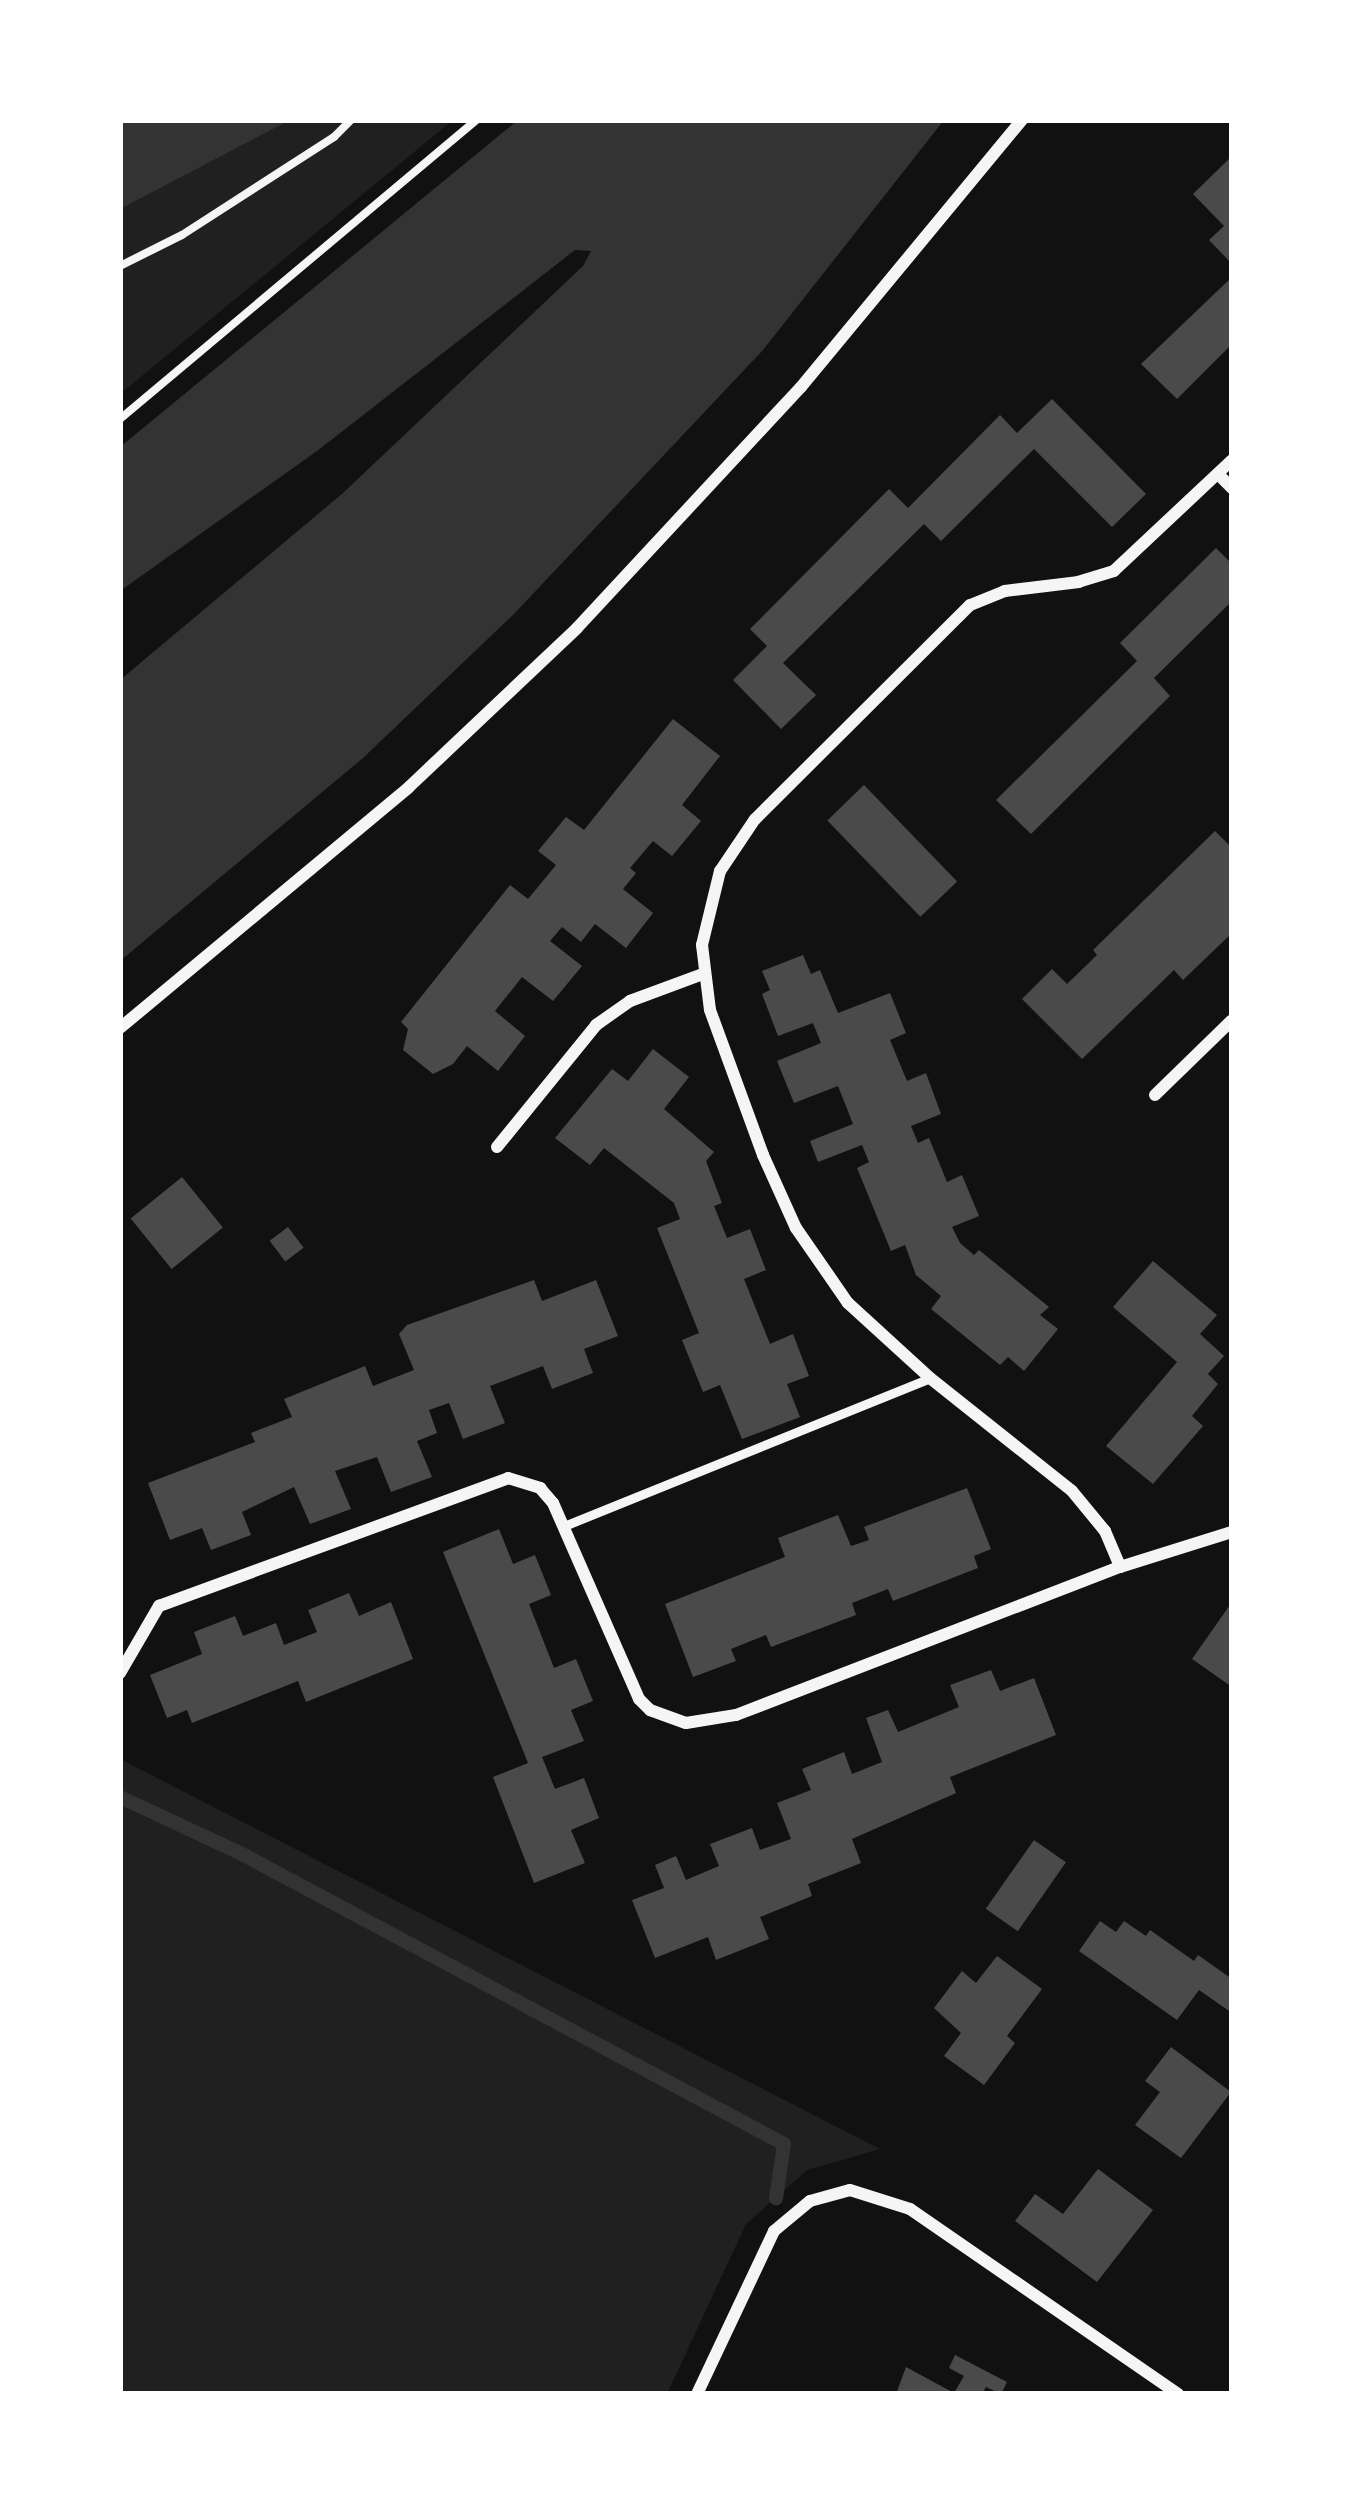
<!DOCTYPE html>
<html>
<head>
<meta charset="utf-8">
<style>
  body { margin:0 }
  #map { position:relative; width:1352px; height:2514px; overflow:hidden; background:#111; font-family:"Varela Round",sans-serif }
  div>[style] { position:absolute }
  .green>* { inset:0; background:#202020 }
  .water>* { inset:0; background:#333 }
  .stream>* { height:14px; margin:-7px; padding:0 7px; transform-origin:7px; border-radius:7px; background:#333 }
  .building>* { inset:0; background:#4a4a4a; transform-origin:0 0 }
  .path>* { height:8px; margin:-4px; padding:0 4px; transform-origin:4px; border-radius:4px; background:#f5f5f5 }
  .service>* { height:9px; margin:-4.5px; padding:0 4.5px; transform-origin:4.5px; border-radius:4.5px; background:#f5f5f5 }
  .minor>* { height:12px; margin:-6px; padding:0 6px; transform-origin:6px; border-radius:6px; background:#f5f5f5 }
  span { translate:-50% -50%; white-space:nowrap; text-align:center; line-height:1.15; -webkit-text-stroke:9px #fff; paint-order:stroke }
  .frame { position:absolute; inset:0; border:123px solid #fff; pointer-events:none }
</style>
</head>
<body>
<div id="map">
  <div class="green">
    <i style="clip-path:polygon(120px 120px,453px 120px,120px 394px)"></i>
    <i style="clip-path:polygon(120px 1759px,880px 2149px,807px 2170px,746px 2224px,667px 2394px,120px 2394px)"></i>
  </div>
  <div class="water">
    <i style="clip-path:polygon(120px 120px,290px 120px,120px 209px)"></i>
    <i style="clip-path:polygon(518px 120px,944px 120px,763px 350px,513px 615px,363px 758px,120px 961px,120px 680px,343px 493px,583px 266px,591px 251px,575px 250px,317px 451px,120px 591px,120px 447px)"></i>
  </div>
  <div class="stream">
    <i style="left:120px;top:1797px;width:132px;rotate:25deg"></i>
    <i style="left:240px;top:1853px;width:617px;rotate:28.14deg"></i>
    <i style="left:784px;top:2144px;width:55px;rotate:98.4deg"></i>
  </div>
  <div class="building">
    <i style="clip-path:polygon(1232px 156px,1232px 264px,1209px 240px,1224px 226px,1193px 194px)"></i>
    <i style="clip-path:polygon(1232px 277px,1232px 344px,1177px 399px,1141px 364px)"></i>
    <i style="clip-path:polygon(1052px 399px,1146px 494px,1112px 527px,1034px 449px,941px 541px,924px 524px,783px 663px,816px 695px,781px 729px,733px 680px,767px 646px,750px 629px,889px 489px,908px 508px,1000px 415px,1017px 433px)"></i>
    <i style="clip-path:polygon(1216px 548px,1232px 564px,1232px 601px,1154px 678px,1170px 696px,1031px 834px,996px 800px,1137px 661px,1120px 643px)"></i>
    <i style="clip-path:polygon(673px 719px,720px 756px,682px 805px,701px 821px,672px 856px,653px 841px,630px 868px,636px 873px,623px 889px,653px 913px,626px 948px,595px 924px,581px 942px,562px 927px,550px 941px,582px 966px,553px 1001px,522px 977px,495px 1011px,525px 1036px,498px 1071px,467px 1046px,453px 1064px,433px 1074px,403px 1050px,408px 1029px,401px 1022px,510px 885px,528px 899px,556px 865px,538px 851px,566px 817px,584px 830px)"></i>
    <i style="left:864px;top:785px;width:134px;height:51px;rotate:46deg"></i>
    <i style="clip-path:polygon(1215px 831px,1232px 848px,1232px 933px,1183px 980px,1174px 970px,1082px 1059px,1022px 999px,1052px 969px,1067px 984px,1097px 955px,1093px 950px)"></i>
    <i style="clip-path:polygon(803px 955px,811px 974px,820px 970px,838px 1013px,890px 993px,906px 1033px,890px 1040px,907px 1081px,926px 1073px,941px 1114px,911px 1126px,918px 1143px,929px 1138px,947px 1182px,962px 1175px,979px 1216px,952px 1227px,960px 1243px,974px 1255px,979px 1250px,1049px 1307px,1040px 1315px,1058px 1329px,1024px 1371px,1008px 1357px,1000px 1365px,931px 1309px,941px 1296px,916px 1275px,905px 1245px,891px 1251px,857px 1168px,869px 1162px,862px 1145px,818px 1162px,810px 1141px,853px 1124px,838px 1086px,794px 1103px,777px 1061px,821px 1043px,813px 1023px,778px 1036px,762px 994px,770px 990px,762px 971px)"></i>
    <i style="clip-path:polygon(653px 1049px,689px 1077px,664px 1109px,714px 1152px,706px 1161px,722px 1203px,714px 1206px,727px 1238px,750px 1229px,766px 1270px,744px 1279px,770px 1344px,793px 1334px,809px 1376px,787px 1384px,800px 1417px,742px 1439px,720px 1385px,703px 1392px,682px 1340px,699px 1333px,657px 1228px,680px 1219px,674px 1203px,604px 1148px,590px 1165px,555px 1138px,612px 1069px,628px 1081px)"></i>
    <i style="left:182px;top:1177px;width:65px;height:66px;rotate:51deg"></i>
    <i style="left:288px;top:1227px;width:26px;height:23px;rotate:53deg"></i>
    <i style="clip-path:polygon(1153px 1261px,1217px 1315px,1200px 1334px,1224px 1356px,1208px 1374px,1218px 1384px,1192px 1416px,1203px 1426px,1153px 1484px,1106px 1446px,1177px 1362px,1113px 1307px)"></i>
    <i style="clip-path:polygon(534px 1280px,542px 1301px,596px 1280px,618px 1336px,584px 1349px,593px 1373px,552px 1389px,543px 1366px,490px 1386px,505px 1423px,463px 1439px,449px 1403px,429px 1410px,437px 1433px,417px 1441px,432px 1477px,391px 1492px,377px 1457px,335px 1471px,351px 1509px,310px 1524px,294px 1487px,242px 1512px,251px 1535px,211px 1550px,202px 1528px,170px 1540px,148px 1483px,255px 1442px,251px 1433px,292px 1417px,284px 1399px,365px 1366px,373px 1386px,414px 1370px,399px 1334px,407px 1325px)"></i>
    <i style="clip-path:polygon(967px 1488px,991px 1549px,974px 1556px,978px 1568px,893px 1601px,888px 1589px,852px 1603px,856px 1615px,771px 1647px,766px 1635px,731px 1649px,736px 1661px,693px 1677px,665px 1604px,785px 1557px,778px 1538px,838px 1515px,851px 1546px,869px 1540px,864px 1527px)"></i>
    <i style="clip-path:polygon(499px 1529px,513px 1564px,535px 1555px,551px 1595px,529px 1604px,554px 1668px,576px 1659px,593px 1701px,571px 1710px,584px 1741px,542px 1757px,555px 1789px,584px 1778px,599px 1818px,571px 1830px,585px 1863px,534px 1883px,493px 1777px,528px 1763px,443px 1552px)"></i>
    <i style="clip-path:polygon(349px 1593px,359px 1616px,391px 1602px,413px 1659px,306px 1702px,298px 1681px,192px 1723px,187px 1710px,167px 1718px,150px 1675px,202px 1654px,194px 1632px,235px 1616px,243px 1636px,276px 1623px,284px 1645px,317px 1632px,308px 1610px)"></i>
    <i style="clip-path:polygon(1232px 1602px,1232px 1687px,1192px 1659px)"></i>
    <i style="clip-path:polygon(991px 1670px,1000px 1691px,1034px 1678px,1056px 1735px,950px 1777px,956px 1793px,852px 1839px,861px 1863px,808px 1884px,812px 1896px,760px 1917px,769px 1939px,716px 1960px,708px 1937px,655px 1958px,632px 1900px,664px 1888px,655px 1865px,676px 1856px,686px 1880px,719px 1866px,710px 1844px,752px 1828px,760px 1850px,791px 1839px,777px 1803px,811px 1790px,802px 1769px,844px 1752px,852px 1774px,882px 1762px,866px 1718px,888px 1710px,898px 1732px,959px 1707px,950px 1685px)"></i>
    <i style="left:1034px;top:1840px;width:39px;height:84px;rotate:35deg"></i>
    <i style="clip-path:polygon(1100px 1921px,1116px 1932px,1124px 1921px,1146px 1936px,1150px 1930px,1194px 1961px,1198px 1955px,1232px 1979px,1232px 2013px,1199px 1990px,1177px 2020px,1079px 1951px)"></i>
    <i style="clip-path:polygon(997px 1956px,1042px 1989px,1007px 2036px,1015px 2043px,984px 2085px,944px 2056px,961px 2033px,934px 2008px,962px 1971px,976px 1983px)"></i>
    <i style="clip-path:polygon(1171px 2047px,1231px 2092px,1181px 2158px,1135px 2125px,1160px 2092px,1145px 2081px)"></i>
    <i style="clip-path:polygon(1098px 2169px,1153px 2210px,1097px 2282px,1015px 2221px,1035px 2194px,1063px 2214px)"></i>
    <i style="clip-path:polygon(955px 2355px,1007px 2382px,1001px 2394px,986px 2387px,982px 2394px,896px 2394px,906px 2367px,954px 2393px,964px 2376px,949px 2368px)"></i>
  </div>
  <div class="path">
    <i style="left:120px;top:266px;width:69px;rotate:-26.6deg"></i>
    <i style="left:182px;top:235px;width:181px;rotate:-32.8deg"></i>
    <i style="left:334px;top:137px;width:24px;rotate:-45deg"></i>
    <i style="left:120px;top:419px;width:465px;rotate:-40deg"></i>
  </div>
  <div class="service">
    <i style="left:564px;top:1526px;width:395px;rotate:-22deg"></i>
  </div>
  <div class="minor">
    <i style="left:1232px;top:460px;width:162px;rotate:136.8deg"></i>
    <i style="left:1114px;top:571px;width:37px;rotate:163deg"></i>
    <i style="left:1079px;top:582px;width:75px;rotate:173.1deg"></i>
    <i style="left:1005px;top:591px;width:38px;rotate:158deg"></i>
    <i style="left:970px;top:605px;width:303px;rotate:135.1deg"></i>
    <i style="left:755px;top:819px;width:63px;rotate:123.9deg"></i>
    <i style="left:720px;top:871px;width:76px;rotate:103.7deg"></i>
    <i style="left:702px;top:945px;width:65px;rotate:83deg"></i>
    <i style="left:710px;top:1010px;width:154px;rotate:69.9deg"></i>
    <i style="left:763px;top:1155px;width:80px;rotate:65.7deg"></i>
    <i style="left:796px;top:1228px;width:91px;rotate:55.3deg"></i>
    <i style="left:848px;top:1303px;width:111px;rotate:42.4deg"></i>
    <i style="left:930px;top:1378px;width:181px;rotate:38.5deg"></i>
    <i style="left:1072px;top:1491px;width:52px;rotate:50.5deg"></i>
    <i style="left:1105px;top:1531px;width:39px;rotate:67deg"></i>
    <i style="left:1120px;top:1567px;width:117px;rotate:-17.4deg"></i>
    <i style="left:1218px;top:474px;width:20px;rotate:45deg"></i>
    <i style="left:120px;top:1028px;width:376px;rotate:-39.8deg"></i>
    <i style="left:409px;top:787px;width:231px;rotate:-43.4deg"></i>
    <i style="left:577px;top:628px;width:329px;rotate:-47.1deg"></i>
    <i style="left:801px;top:387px;width:347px;rotate:-50.4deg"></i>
    <i style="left:1155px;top:1095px;width:107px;rotate:-44.2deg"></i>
    <i style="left:497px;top:1147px;width:157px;rotate:-50.9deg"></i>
    <i style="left:596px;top:1025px;width:42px;rotate:-35.2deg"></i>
    <i style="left:630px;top:1001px;width:78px;rotate:-20.3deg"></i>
    <i style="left:120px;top:1673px;width:78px;rotate:-59.8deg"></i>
    <i style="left:159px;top:1606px;width:372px;rotate:-20.1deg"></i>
    <i style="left:508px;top:1478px;width:34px;rotate:17deg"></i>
    <i style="left:540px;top:1488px;width:20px;rotate:49deg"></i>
    <i style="left:553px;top:1503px;width:214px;rotate:66.3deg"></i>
    <i style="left:639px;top:1699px;width:16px;rotate:45deg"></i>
    <i style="left:650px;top:1710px;width:38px;rotate:20deg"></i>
    <i style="left:686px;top:1723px;width:51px;rotate:-9.1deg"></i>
    <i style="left:736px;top:1715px;width:412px;rotate:-21.1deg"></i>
    <i style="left:697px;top:2394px;width:180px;rotate:-64.7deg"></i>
    <i style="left:774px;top:2231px;width:47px;rotate:-39.8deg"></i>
    <i style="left:810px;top:2201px;width:41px;rotate:-15.4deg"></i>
    <i style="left:850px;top:2190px;width:63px;rotate:17.6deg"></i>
    <i style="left:910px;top:2209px;width:326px;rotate:34.6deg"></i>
  </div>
  <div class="frame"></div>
</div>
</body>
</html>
